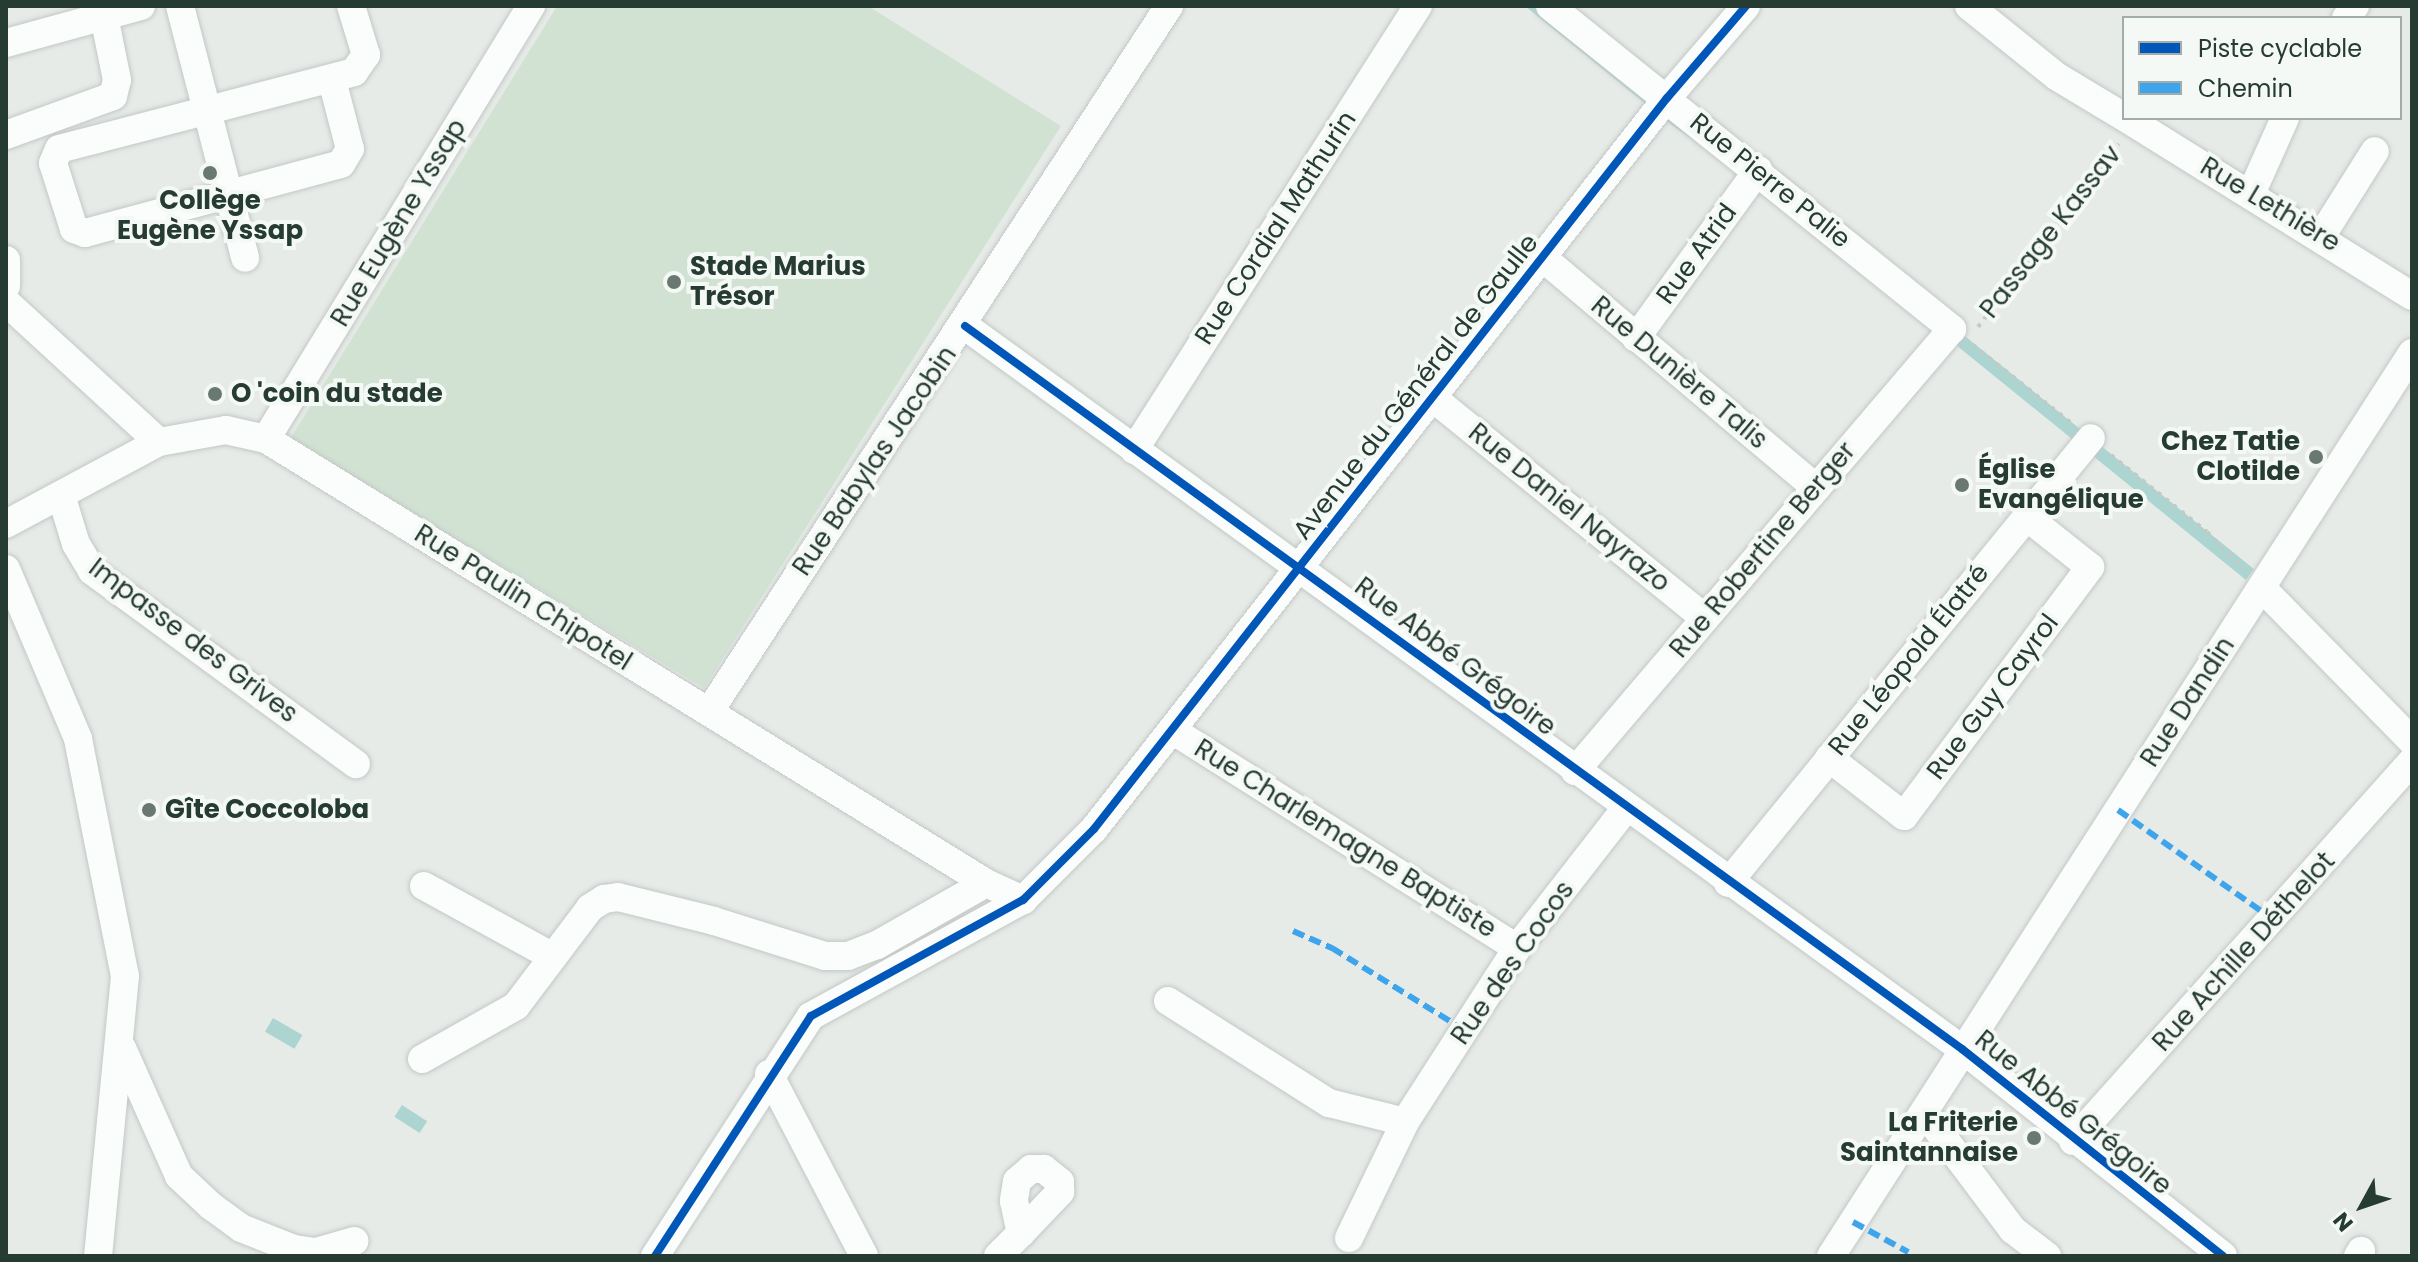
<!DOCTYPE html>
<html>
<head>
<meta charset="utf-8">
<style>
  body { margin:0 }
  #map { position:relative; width:2418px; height:1262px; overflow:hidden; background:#e6ebe8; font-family:Poppins,sans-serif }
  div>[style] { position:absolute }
  .green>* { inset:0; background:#d1e2d3 }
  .water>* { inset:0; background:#acd5d2; transform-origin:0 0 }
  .path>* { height:4px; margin-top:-2px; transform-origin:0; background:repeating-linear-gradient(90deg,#c2cac6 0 4px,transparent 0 10px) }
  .roads { filter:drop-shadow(0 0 2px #c3c8c5) drop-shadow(0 0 2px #c3c8c5) }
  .minor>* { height:28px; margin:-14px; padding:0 14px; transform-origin:14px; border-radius:14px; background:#fbfcfc }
  .quiet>* { height:6px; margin-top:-3px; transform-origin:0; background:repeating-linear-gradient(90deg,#3ea4eb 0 12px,transparent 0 18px) }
  .cycleway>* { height:8px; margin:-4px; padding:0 4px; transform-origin:4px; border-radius:4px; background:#0057b8 }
  .dots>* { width:22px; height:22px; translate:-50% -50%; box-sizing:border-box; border:4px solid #f5f9f6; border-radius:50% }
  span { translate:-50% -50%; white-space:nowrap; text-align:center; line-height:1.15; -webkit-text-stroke:8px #f5f9f6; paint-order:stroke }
  .street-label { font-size:26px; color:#263c32 }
  .poi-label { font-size:26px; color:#263c32; font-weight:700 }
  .left { translate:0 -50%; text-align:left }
  .right { translate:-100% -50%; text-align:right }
  .frame { position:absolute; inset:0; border:8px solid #263c32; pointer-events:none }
  .legend { position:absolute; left:2122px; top:16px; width:280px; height:104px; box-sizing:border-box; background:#f5f9f6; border:2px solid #a2ada8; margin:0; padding:10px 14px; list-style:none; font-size:24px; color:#263c32 }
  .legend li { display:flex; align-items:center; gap:16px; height:40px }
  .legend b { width:40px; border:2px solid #a2ada8 }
  .north { position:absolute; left:2322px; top:1166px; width:80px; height:80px; -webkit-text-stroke:6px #f5f9f6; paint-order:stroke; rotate:230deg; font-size:22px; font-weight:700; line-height:32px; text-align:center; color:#263c32 }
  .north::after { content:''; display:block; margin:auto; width:28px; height:36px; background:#263c32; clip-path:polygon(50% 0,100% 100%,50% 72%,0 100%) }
</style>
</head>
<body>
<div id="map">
  <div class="green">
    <i style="clip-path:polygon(557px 6px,868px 6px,1061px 126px,704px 688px,290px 439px)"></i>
  </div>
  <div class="water">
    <i style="clip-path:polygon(1525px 6px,1542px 6px,1956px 329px,2254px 569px,2246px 580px,1755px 182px,1673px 126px)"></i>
    <i style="left:273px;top:1018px;width:34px;height:16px;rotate:30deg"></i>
    <i style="left:402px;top:1105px;width:30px;height:14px;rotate:33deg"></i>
  </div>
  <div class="path">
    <i style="left:1978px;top:327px;width:231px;rotate:-52.4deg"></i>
    <i style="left:1973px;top:345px;width:124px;rotate:38.4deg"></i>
    <i style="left:2111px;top:455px;width:123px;rotate:38.7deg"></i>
    <i style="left:2207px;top:532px;width:52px;rotate:45deg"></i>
  </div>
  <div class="roads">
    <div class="minor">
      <i style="left:180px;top:6px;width:260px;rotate:75.5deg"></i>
      <i style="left:1550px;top:6px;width:516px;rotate:38.78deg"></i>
      <i style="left:1952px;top:329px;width:581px;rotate:130.46deg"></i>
      <i style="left:1969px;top:6px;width:112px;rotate:38.8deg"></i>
      <i style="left:2056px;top:76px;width:79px;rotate:31.1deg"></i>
      <i style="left:2346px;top:18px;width:15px;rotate:-53deg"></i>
      <i style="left:6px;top:43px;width:140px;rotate:-15.3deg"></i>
      <i style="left:332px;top:80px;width:71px;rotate:75.4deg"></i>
      <i style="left:350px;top:149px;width:17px;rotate:121deg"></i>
      <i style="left:341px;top:164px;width:265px;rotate:164.9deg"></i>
      <i style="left:85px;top:233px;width:12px;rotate:-160deg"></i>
      <i style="left:74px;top:229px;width:69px;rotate:-107.7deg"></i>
      <i style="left:53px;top:163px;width:15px;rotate:-67deg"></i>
      <i style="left:59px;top:149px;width:305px;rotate:-14.6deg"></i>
      <i style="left:354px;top:72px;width:21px;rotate:-55deg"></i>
      <i style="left:366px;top:55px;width:51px;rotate:-107deg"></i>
      <i style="left:2126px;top:118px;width:337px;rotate:31.9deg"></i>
      <i style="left:6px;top:135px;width:114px;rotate:-20deg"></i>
      <i style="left:113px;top:96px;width:16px;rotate:-76deg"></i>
      <i style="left:117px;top:80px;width:65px;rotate:-101.5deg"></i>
      <i style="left:2251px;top:194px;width:83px;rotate:-65.9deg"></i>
      <i style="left:2322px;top:235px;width:99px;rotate:-57.8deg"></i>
      <i style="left:1543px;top:258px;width:357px;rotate:40.1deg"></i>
      <i style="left:6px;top:260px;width:26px;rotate:90deg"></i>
      <i style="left:6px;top:302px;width:207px;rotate:42.5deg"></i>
      <i style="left:965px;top:326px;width:1232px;rotate:35.95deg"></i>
      <i style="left:1962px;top:1049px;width:333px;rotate:38.4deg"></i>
      <i style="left:1636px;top:338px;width:208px;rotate:-54deg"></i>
      <i style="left:1433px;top:398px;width:350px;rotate:39deg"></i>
      <i style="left:266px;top:439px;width:508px;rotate:-58.53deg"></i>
      <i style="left:1134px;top:450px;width:527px;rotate:-57.4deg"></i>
      <i style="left:61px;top:495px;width:51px;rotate:73deg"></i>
      <i style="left:76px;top:544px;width:31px;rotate:59deg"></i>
      <i style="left:92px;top:571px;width:327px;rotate:36.2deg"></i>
      <i style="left:6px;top:524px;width:174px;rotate:-28.2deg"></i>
      <i style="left:159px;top:442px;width:68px;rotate:-10.2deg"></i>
      <i style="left:226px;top:430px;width:41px;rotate:12.7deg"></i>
      <i style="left:266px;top:439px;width:846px;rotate:31.66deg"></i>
      <i style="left:986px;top:883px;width:41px;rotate:24.7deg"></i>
      <i style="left:6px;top:569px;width:185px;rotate:67deg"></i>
      <i style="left:78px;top:739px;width:242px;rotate:78.8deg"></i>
      <i style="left:125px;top:976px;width:281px;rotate:95.5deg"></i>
      <i style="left:2262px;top:588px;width:214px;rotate:45.6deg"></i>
      <i style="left:709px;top:712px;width:843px;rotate:-56.91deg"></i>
      <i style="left:1172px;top:730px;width:408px;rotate:32.3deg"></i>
      <i style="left:1829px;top:758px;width:95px;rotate:37.7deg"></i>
      <i style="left:1904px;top:816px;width:311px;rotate:-53.2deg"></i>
      <i style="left:2090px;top:567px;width:80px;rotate:-141.6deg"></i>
      <i style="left:1728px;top:883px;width:574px;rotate:-50.79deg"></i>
      <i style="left:424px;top:886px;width:147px;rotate:28.8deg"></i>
      <i style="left:1168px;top:1001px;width:191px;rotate:32.4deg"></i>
      <i style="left:1329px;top:1103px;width:78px;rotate:14deg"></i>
      <i style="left:122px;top:1048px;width:140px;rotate:66deg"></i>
      <i style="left:179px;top:1176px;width:44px;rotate:43.2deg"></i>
      <i style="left:211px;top:1206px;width:37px;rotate:36deg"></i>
      <i style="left:241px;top:1228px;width:57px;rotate:21.6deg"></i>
      <i style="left:294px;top:1249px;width:22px;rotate:8deg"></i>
      <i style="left:316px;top:1252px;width:40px;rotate:-16deg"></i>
      <i style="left:422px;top:1059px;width:108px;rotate:-29.4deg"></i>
      <i style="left:516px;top:1006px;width:123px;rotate:-52.9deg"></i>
      <i style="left:590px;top:908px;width:17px;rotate:-33deg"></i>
      <i style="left:604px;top:899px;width:14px;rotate:-8deg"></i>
      <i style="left:618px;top:897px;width:99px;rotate:14deg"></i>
      <i style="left:714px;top:921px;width:116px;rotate:17.5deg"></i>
      <i style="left:825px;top:956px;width:23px"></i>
      <i style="left:848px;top:956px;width:31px;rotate:-21deg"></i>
      <i style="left:877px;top:945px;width:125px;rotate:-29.6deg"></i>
      <i style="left:769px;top:1074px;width:205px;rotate:62.4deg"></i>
      <i style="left:1925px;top:1113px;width:146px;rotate:53.1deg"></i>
      <i style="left:2013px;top:1230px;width:43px;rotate:37.4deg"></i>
      <i style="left:2073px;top:1141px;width:509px;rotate:-48.26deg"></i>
      <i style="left:1349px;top:1238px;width:129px;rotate:-64.2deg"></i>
      <i style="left:1405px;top:1122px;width:207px;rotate:-57.2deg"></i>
      <i style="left:1517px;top:948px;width:177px;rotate:-52.1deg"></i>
      <i style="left:655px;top:1256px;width:286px;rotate:-57deg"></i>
      <i style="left:811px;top:1016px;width:242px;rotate:-28.7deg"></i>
      <i style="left:1023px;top:900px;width:100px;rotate:-45deg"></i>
      <i style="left:1094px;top:829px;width:929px;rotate:-51.91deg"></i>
      <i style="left:1667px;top:98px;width:121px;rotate:-49.3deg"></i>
      <i style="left:998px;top:1256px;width:33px;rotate:-45deg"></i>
      <i style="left:1021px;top:1233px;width:57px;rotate:-46.4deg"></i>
      <i style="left:1060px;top:1192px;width:10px;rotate:-90deg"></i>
      <i style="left:1060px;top:1182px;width:21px;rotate:-141deg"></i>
      <i style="left:1044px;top:1169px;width:13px;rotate:180deg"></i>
      <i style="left:1031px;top:1169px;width:18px;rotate:139deg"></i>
      <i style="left:1017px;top:1181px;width:20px;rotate:99deg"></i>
      <i style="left:1014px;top:1201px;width:33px;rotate:78deg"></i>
      <i style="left:1831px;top:1256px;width:1074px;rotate:-57.24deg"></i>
      <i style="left:2358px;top:1256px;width:6px;rotate:-59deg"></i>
    </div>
  </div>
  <div class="quiet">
    <i style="left:2118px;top:810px;width:191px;rotate:35.2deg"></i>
    <i style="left:1293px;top:931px;width:43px;rotate:23.6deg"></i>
    <i style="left:1332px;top:948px;width:158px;rotate:31.8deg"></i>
    <i style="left:1853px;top:1222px;width:63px;rotate:28.6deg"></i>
  </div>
  <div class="cycleway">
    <i style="left:965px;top:326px;width:1232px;rotate:35.95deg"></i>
    <i style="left:1962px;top:1049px;width:333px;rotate:38.4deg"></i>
    <i style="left:655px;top:1256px;width:286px;rotate:-57deg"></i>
    <i style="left:811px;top:1016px;width:242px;rotate:-28.7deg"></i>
    <i style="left:1023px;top:900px;width:100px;rotate:-45deg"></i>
    <i style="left:1094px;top:829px;width:929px;rotate:-51.91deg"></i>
    <i style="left:1667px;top:98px;width:121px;rotate:-49.3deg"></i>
  </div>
  <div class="dots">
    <i style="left:210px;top:173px;background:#697972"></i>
    <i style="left:674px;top:282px;background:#697972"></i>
    <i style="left:215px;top:394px;background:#697972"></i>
    <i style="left:2316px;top:457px;background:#697972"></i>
    <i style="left:1962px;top:485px;background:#697972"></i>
    <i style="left:149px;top:810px;background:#697972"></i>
    <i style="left:2034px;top:1138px;background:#697972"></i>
  </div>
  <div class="street-label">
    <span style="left:1770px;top:181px;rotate:39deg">Rue Pierre Palie</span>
    <span style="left:2270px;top:205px;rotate:31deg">Rue Lethière</span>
    <span style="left:399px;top:223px;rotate:-59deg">Rue Eugène Yssap</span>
    <span style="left:1276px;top:228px;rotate:-57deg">Rue Cordial Mathurin</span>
    <span style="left:2051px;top:232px;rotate:-52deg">Passage Kassav</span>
    <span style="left:1697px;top:254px;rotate:-54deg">Rue Atrid</span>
    <span style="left:1679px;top:373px;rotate:40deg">Rue Dunière Talis</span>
    <span style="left:1416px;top:387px;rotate:-52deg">Avenue du Général de Gaulle</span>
    <span style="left:875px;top:461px;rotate:-56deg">Rue Babylas Jacobin</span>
    <span style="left:1569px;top:508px;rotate:39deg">Rue Daniel Nayrazo</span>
    <span style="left:1763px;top:550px;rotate:-50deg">Rue Robertine Berger</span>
    <span style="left:523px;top:598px;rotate:32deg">Rue Paulin Chipotel</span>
    <span style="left:193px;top:641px;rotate:37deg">Impasse des Grives</span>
    <span style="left:1455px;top:657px;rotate:37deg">Rue Abbé Grégoire</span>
    <span style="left:1909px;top:660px;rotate:-51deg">Rue Léopold Élatré</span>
    <span style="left:1993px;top:697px;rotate:-53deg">Rue Guy Cayrol</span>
    <span style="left:2188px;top:702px;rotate:-57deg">Rue Dandin</span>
    <span style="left:1345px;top:839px;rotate:32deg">Rue Charlemagne Baptiste</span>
    <span style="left:2244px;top:952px;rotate:-48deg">Rue Achille Déthelot</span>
    <span style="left:1513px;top:963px;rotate:-55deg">Rue des Cocos</span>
    <span style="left:2073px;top:1113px;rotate:39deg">Rue Abbé Grégoire</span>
  </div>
  <div class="poi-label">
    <span style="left:210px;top:216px">Collège<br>Eugène Yssap</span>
    <span class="left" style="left:690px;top:282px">Stade Marius<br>Trésor</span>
    <span class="left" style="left:231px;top:394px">O 'coin du stade</span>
    <span class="right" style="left:2300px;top:457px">Chez Tatie<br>Clotilde</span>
    <span class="left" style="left:1978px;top:485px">Église<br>Evangélique</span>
    <span class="left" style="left:165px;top:810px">Gîte Coccoloba</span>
    <span class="right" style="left:2018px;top:1138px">La Friterie<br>Saintannaise</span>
  </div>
  <div class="frame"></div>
  <ul class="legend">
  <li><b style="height:10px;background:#0057b8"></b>Piste cyclable</li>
  <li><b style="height:10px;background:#3ea4eb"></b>Chemin</li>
  </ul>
  <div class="north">N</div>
</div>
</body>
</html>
